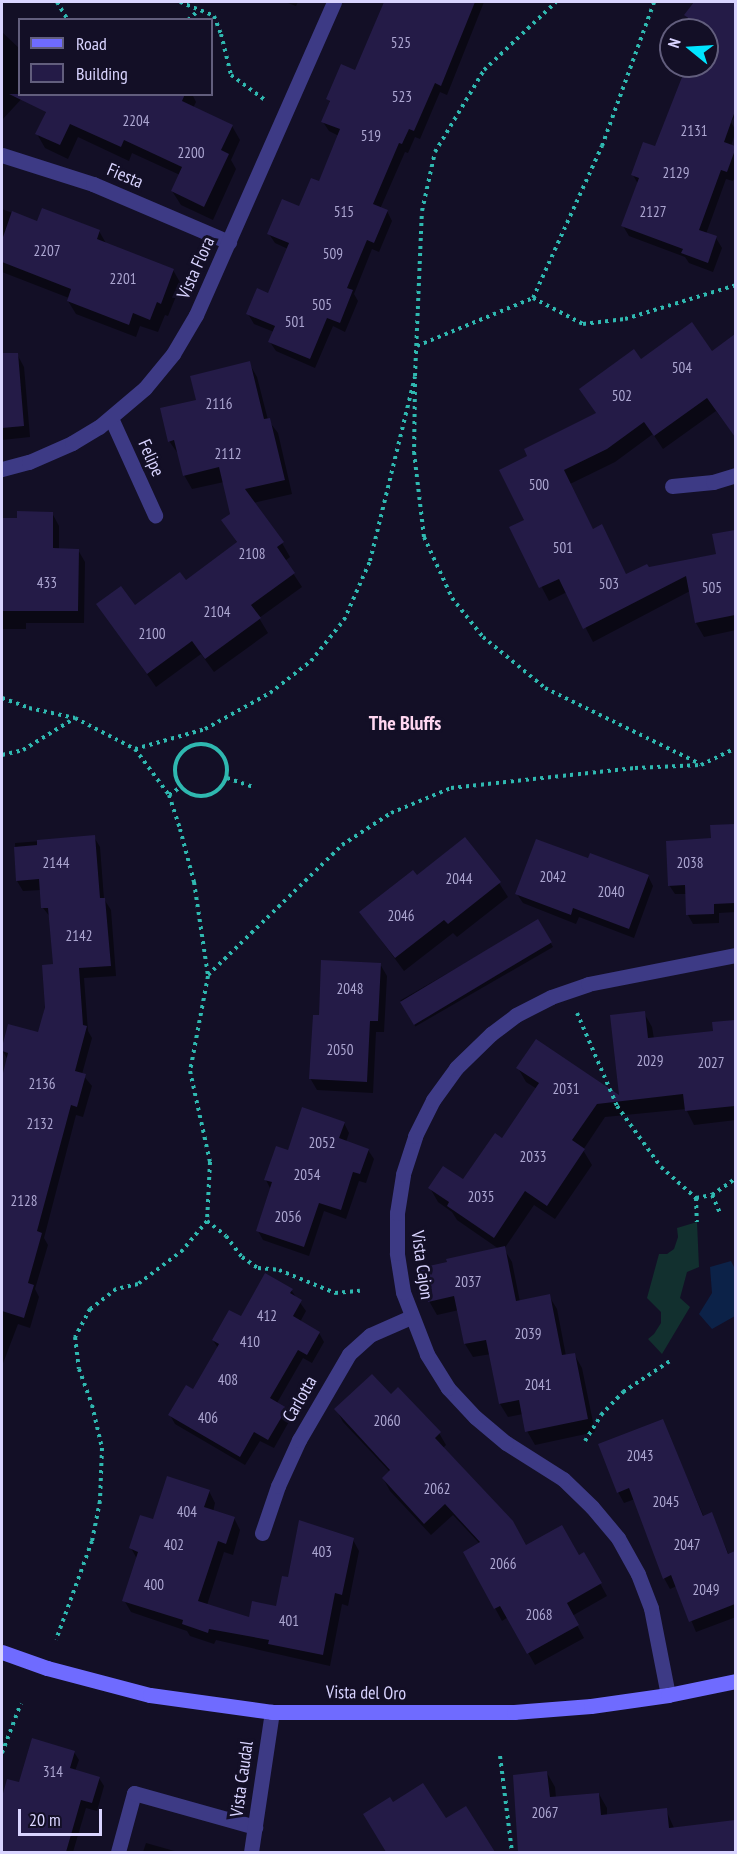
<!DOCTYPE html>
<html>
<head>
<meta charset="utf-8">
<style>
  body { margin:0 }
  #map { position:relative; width:737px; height:1854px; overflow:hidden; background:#130f26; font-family:"PT Sans Narrow",sans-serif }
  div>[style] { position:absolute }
  .green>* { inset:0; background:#12302f }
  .water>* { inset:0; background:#0c2248 }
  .shadow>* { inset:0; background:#0007; transform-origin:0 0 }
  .building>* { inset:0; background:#241b47; transform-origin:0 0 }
  .path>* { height:4px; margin-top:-2px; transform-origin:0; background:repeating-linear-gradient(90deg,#2fb8b0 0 3px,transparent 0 7.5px) }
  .path>.ring { margin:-2px; padding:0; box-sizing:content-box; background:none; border:4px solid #2fb8b0; border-radius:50% }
  .lane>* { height:15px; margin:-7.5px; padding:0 7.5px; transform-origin:7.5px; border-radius:7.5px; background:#3d3a85 }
  .street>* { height:15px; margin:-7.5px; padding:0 7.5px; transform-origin:7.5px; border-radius:7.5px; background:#3d3a85 }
  .secondary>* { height:15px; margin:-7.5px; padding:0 7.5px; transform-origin:7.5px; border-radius:7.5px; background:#6f6bff }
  span { translate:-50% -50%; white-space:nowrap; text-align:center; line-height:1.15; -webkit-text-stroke:6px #130f26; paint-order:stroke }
  .number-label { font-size:15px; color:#aca6d1 }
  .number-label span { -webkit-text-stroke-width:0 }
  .street-label { font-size:18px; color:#d9d4ff }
  .neighbourhood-label { font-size:20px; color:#ffd6f0; font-weight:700 }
  .frame { position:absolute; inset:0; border:3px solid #d9d4ff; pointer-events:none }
  .legend { position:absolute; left:18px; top:18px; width:195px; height:78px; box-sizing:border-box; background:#130f26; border:2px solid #625e7d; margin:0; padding:8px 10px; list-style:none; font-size:18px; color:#d9d4ff }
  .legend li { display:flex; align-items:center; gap:12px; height:30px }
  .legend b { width:30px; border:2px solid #625e7d }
  .north { position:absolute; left:659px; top:18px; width:60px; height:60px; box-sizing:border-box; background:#130f26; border:2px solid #625e7d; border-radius:50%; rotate:288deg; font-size:16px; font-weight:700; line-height:24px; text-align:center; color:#d9d4ff }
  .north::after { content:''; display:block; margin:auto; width:21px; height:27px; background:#00e5ff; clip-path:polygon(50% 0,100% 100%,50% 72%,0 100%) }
  .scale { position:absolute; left:18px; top:1809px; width:84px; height:27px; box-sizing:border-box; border:3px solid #d9d4ff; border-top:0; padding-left:8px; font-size:18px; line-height:21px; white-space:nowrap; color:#d9d4ff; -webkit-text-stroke:4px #130f26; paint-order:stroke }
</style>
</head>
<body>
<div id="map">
  <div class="green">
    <i style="clip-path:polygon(697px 1222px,699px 1267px,687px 1272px,680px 1298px,690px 1307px,662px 1354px,648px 1339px,654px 1334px,661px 1323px,661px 1312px,647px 1298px,659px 1254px,667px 1254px,674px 1249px,678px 1237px,677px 1228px)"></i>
  </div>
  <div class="water">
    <i style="clip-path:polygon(731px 1261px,735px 1269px,735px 1316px,712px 1329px,699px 1314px,712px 1293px,710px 1267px)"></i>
  </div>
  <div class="shadow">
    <i style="clip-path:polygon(285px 2px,298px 2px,296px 6px)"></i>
    <i style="clip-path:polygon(388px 2px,484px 2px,447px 95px,440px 92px,420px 139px,415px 137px,408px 153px,405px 152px,380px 209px,387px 211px,392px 221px,379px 252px,372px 249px,354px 294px,358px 301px,345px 332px,333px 326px,315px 368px,276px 351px,270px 342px,274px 332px,254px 324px,248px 314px,269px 295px,288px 249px,275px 243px,269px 234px,299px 208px,319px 183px,339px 136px,329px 131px,323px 122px,331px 104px,328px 99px,356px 72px)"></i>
    <i style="clip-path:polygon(696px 2px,736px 2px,736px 115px,731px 122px,736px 131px,731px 146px,736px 148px,736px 174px,733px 181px,726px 179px,706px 234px,716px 238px,722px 248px,713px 272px,689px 263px,685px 257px,629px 236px,623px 226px,638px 184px,633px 175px,656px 148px,684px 76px,673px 66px,707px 66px,707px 30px,692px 30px,694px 27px,686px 16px)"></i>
    <i style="clip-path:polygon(2px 32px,20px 49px,20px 94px,26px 94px,2px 120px)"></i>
    <i style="clip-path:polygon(53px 94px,192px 94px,196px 102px,193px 108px,232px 126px,240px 140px,231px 160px,236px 169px,213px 220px,181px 205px,172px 191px,180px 175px,132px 153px,129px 161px,78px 137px,68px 159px,45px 148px,37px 134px)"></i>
    <i style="clip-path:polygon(2px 209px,38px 223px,99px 231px,107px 245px,173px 270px,181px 284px,168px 316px,165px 315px,158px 332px,140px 326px,136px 337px,76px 314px,68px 301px,69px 298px,2px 272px)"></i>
    <i style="clip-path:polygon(736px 336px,736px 430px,732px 432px,716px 411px,663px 449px,653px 434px,615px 462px,570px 484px,593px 530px,627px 576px,718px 555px,714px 536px,736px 531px,736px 630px,704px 637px,696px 623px,690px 591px,593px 642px,567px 592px,549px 601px,511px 528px,526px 521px,529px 456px,597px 414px,581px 389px,641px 361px,712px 353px)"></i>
    <i style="clip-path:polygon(18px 356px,24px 367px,30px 437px,2px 440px,2px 357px)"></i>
    <i style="clip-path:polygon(249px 363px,257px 377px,268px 420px,278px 433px,292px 494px,253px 503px,282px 543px,290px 557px,285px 561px,302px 587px,259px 618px,268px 633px,214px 672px,201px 654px,156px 687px,98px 604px,134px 608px,185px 582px,238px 544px,223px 520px,231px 514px,224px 482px,192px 489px,184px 475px,179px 455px,169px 441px,198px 401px)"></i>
    <i style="clip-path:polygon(52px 513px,59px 526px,59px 550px,78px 550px,85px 562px,84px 623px,26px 623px,26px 629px,2px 629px,2px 519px,19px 519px)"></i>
    <i style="clip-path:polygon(736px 826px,736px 912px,719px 913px,719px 923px,693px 924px,688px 915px,687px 894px,675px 894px,669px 885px,712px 840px,712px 827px)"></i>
    <i style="clip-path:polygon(94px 837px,100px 847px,104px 899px,111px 910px,116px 976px,84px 978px,88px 1031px,92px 1038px,82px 1074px,92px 1086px,83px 1117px,76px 1115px,44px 1238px,48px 1245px,35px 1289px,39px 1297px,30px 1328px,18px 1324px,2px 1366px,2px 1083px,8px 1060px,2px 1050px,39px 1034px,54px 965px,51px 918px,43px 908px,41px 890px,23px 891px,17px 881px,15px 843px)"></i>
    <i style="clip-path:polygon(589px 860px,648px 876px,653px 886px,634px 938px,579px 917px,576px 924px,523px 903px,517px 894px)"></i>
    <i style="clip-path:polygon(416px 878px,499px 883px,508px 897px,457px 937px,453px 933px,404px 971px,361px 913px)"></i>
    <i style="left:538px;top:921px;width:30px;height:159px;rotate:60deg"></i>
    <i style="clip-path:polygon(380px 964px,387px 976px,384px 1032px,376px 1032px,373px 1093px,317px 1090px,310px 1078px,320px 1017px)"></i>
    <i style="clip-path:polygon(644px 1013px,652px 1027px,654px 1039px,715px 1032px,714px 1024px,736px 1022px,736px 1120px,694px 1125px,686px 1109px,605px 1117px,583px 1150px,592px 1165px,555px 1219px,534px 1205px,504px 1249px,512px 1262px,520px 1302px,549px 1296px,557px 1309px,566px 1356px,574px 1354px,582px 1368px,595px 1432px,535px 1445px,527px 1431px,523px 1414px,508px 1417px,500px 1404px,491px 1354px,473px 1357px,465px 1344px,459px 1310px,437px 1315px,429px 1301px,499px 1249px,457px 1220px,452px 1212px,438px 1202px,430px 1188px,463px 1181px,503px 1140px,537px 1089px,526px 1082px,518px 1068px,621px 1098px)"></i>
    <i style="clip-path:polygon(344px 1123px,349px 1133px,346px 1142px,368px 1150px,374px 1159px,366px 1183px,359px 1181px,346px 1219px,324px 1211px,309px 1256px,263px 1240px,258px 1231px,271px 1190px,266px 1180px,289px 1152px)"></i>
    <i style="clip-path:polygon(291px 1290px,306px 1311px,300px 1322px,319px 1333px,324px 1342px,312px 1363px,303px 1358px,277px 1403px,286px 1409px,291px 1418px,274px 1448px,260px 1441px,245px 1465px,175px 1424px,170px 1415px,193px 1391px,218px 1348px,213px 1340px,241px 1318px)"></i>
    <i style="clip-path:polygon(391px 1396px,439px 1433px,446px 1445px,443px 1448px,526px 1547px,579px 1557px,584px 1554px,607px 1596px,572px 1616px,584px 1638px,535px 1665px,508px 1617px,502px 1621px,465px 1553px,480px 1544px,453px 1515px,431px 1535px,390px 1491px,383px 1478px,390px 1472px,343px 1422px,336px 1409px)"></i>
    <i style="clip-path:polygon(662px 1421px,704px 1517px,711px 1514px,729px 1555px,736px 1553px,736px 1617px,696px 1632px,677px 1586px,670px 1589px,664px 1578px,635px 1499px,624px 1503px,618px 1492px)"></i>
    <i style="clip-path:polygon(209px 1491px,215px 1503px,213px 1512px,234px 1518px,240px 1530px,233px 1555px,224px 1552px,207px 1605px,250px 1619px,277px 1607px,289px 1579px,353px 1540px,359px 1551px,348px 1606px,342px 1604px,330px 1666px,216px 1640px,214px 1644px,190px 1636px,187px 1631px,131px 1612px,124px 1600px,137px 1559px,131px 1548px,154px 1521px)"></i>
    <i style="clip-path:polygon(74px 1752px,79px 1760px,75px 1771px,99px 1778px,104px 1786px,97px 1811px,86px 1808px,73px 1852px,2px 1852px,5px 1820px,2px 1816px,2px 1802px,8px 1780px,20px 1784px)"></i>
    <i style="clip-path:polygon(547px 1773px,555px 1787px,556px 1798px,599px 1794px,607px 1808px,607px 1816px,666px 1810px,674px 1828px,736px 1821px,736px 1852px,520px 1852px,514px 1777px)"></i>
    <i style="clip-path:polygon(465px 1808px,493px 1852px,387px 1852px,365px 1815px,445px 1820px)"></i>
    <i style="clip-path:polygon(146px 1843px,178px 1852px,143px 1852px)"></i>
  </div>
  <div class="building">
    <i style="clip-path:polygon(384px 2px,475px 2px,441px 86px,435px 83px,414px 131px,409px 129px,402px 144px,399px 143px,373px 204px,388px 210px,374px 243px,367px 240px,347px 288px,353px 290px,340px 323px,327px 318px,310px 359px,268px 342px,275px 326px,246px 314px,257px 288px,268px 293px,289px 243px,267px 234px,282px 199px,299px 206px,311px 178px,319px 181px,340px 129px,321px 122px,330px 101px,326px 99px,341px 64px,355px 70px)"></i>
    <i style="clip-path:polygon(694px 2px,735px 2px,735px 111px,724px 142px,735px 146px,735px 150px,727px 172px,721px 170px,699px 230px,717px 236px,708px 263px,681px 253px,683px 249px,621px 226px,639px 178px,631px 175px,643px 142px,655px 146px,684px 72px,677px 66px,707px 66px,707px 30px,690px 30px,695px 23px,684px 15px)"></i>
    <i style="clip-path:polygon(9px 94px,185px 94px,182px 101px,233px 125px,221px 150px,229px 154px,204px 207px,171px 191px,182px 167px,124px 140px,121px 147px,70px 124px,60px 145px,35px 134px,46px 112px)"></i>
    <i style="clip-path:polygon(42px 208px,100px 230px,97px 239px,174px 269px,161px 304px,157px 302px,150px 320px,133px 313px,129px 325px,67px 301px,71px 289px,2px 262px,2px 240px,12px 211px,37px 221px)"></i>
    <i style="clip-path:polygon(692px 322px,712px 351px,735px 334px,735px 437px,707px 398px,654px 436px,644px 422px,607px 449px,564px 470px,593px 529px,602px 524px,626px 574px,647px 564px,649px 567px,716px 554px,712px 534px,735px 530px,735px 615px,695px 623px,686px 576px,583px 629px,559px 579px,539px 588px,509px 527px,524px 520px,499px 470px,527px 456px,524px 449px,596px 413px,579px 389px,634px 349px,641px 359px)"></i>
    <i style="clip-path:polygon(2px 353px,18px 353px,24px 426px,2px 428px)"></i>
    <i style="clip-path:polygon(250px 361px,264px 419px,270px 418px,285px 480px,245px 489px,284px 542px,277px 547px,295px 573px,251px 605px,261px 618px,205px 659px,192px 641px,147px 674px,96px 604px,121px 586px,135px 605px,180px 572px,186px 580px,237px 542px,221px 520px,230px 514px,219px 467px,183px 476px,174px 440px,168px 442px,160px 408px,196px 400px,190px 376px)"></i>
    <i style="clip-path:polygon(17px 511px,53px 512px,53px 548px,79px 549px,78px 611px,2px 611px,2px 518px,17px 518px)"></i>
    <i style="clip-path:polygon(735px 824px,735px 903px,714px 904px,714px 914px,686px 915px,685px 885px,668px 886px,666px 841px,711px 838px,710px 825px)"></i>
    <i style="clip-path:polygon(95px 835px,100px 898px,105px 898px,111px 966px,79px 968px,83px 1025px,87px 1026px,75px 1071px,86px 1074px,77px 1107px,71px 1105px,37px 1231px,42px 1233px,28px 1283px,34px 1285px,24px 1318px,2px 1311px,2px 1077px,8px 1053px,2px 1051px,2px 1047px,8px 1024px,38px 1032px,45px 1007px,42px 965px,53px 964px,48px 908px,41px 908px,39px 879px,16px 881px,14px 847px,37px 845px,37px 840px)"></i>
    <i style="clip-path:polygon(465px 837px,501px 882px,448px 924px,444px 920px,395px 958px,359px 912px,413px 870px,417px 875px)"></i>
    <i style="clip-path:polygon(536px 839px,588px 858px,590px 853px,649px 875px,629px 929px,573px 908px,571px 915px,515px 894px)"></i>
    <i style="left:538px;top:919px;width:27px;height:161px;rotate:59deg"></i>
    <i style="clip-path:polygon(321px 960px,381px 963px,378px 1021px,370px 1021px,367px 1082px,309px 1079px,313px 1015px,319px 1015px)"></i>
    <i style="clip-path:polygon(645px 1011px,648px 1038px,713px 1031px,712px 1022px,735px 1020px,735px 1106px,685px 1111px,683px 1094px,597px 1104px,572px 1140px,585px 1149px,547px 1206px,525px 1191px,494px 1238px,447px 1206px,449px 1202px,428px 1188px,443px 1166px,463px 1179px,495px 1133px,502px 1138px,539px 1083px,516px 1068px,536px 1039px,619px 1095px,610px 1015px)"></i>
    <i style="clip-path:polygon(302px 1107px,345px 1122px,339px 1138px,369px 1149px,360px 1174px,353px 1172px,341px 1210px,319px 1203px,304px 1247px,256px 1231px,272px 1182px,264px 1180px,276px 1146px,288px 1150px)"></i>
    <i style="clip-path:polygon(505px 1246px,516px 1301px,550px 1294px,562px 1355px,575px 1353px,588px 1419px,525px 1432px,519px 1400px,499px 1404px,486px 1340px,464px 1344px,454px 1296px,428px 1302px,420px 1268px,447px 1262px,446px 1259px)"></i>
    <i style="clip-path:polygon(265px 1273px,293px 1289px,290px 1293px,302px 1300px,293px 1316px,320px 1332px,307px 1355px,298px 1350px,270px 1398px,287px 1408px,268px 1440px,254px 1432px,240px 1457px,168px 1415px,186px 1385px,193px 1389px,219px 1344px,212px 1340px,229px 1310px,241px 1316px)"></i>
    <i style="clip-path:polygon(372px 1374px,391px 1394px,398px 1387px,441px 1432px,435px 1438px,513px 1521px,526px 1545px,562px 1525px,579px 1555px,584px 1552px,602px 1583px,567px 1603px,579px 1625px,527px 1654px,500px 1606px,494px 1609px,463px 1552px,480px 1542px,445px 1504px,424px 1524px,382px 1478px,390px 1470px,334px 1409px)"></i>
    <i style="clip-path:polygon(663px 1419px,703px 1516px,712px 1512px,728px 1554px,735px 1551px,735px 1604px,689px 1622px,671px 1575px,663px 1579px,629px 1488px,617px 1493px,598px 1444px)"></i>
    <i style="clip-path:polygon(167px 1476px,210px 1490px,204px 1507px,235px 1517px,226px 1544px,218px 1541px,198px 1601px,249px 1617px,252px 1601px,276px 1606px,282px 1576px,288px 1577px,299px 1520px,354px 1538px,342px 1595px,335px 1593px,323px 1655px,268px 1644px,269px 1640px,209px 1629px,208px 1633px,182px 1624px,183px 1620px,122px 1601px,138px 1552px,129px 1548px,140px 1515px,153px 1519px)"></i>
    <i style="clip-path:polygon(32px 1738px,75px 1751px,70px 1768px,100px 1777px,92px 1803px,81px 1800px,66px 1852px,2px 1852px,2px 1797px,7px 1779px,19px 1782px)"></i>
    <i style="clip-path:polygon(547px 1771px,550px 1797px,599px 1793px,601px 1815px,667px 1808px,669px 1828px,735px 1820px,735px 1852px,518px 1852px,513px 1775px)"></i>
    <i style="clip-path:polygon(423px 1783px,446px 1818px,466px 1806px,495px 1852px,386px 1852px,363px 1814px,390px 1797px,393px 1802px)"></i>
  </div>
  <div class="path">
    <i style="left:57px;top:2px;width:21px;rotate:59deg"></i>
    <i style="left:180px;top:2px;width:37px;rotate:22deg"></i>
    <i style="left:214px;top:16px;width:19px;rotate:69deg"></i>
    <i style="left:221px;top:34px;width:42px;rotate:76.3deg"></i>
    <i style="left:231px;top:75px;width:42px;rotate:36.3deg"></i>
    <i style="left:188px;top:20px;width:13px;rotate:-42deg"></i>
    <i style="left:533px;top:298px;width:56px;rotate:27.5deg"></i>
    <i style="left:583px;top:324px;width:42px;rotate:-6.8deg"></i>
    <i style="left:625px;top:319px;width:116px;rotate:-17deg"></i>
    <i style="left:417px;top:346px;width:126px;rotate:-22.5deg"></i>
    <i style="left:533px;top:298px;width:167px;rotate:-65.6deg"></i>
    <i style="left:602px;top:146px;width:153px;rotate:-70.1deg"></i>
    <i style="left:415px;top:384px;width:68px;rotate:90.8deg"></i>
    <i style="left:414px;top:452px;width:86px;rotate:83.3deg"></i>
    <i style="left:424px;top:537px;width:67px;rotate:65.3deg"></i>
    <i style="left:452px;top:598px;width:50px;rotate:51.5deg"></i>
    <i style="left:483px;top:637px;width:80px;rotate:39.4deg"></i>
    <i style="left:545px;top:688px;width:173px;rotate:26.1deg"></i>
    <i style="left:2px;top:698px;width:29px;rotate:20deg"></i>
    <i style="left:29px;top:708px;width:47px;rotate:12.3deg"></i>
    <i style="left:75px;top:718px;width:68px;rotate:27.3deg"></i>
    <i style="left:135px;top:749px;width:57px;rotate:53.5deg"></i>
    <i style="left:169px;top:795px;width:36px;rotate:72deg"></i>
    <i style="left:180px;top:829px;width:55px;rotate:75.2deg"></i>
    <i style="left:194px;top:882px;width:95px;rotate:81.5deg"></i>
    <i style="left:208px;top:976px;width:97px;rotate:100.7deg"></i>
    <i style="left:190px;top:1071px;width:93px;rotate:77.6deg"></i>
    <i style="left:210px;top:1162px;width:59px;rotate:92.9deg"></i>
    <i style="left:207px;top:1221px;width:38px;rotate:130deg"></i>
    <i style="left:183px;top:1250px;width:56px;rotate:142.9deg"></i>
    <i style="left:138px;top:1284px;width:23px;rotate:167deg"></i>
    <i style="left:116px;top:1289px;width:33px;rotate:142deg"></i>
    <i style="left:90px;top:1309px;width:32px;rotate:118deg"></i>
    <i style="left:75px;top:1337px;width:32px;rotate:83deg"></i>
    <i style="left:79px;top:1369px;width:38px;rotate:70deg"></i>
    <i style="left:92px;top:1405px;width:44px;rotate:76.9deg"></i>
    <i style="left:102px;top:1448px;width:53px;rotate:92.2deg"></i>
    <i style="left:100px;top:1501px;width:41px;rotate:101.3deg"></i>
    <i style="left:92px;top:1541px;width:105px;rotate:110deg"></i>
    <i class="ring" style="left:175px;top:744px;width:48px;height:48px"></i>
    <i style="left:135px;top:749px;width:73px;rotate:-15.9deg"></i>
    <i style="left:205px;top:729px;width:74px;rotate:-29deg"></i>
    <i style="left:270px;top:693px;width:52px;rotate:-38deg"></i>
    <i style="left:311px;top:661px;width:53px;rotate:-51.2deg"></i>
    <i style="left:344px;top:620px;width:64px;rotate:-66.2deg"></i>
    <i style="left:370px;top:561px;width:190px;rotate:-76.3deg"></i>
    <i style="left:415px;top:376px;width:165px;rotate:-87.6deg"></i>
    <i style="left:422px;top:211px;width:60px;rotate:-77.6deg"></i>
    <i style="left:435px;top:152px;width:96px;rotate:-59.1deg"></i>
    <i style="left:484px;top:70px;width:99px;rotate:-43.4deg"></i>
    <i style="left:2px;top:755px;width:22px;rotate:-13deg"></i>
    <i style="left:23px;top:750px;width:61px;rotate:-31.6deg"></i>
    <i style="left:227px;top:778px;width:28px;rotate:19deg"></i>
    <i style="left:169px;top:795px;width:14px;rotate:-34deg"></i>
    <i style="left:208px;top:975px;width:187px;rotate:-44.1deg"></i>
    <i style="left:342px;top:845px;width:59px;rotate:-33.1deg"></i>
    <i style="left:391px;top:813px;width:65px;rotate:-22.6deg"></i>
    <i style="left:451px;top:788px;width:185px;rotate:-6.2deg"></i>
    <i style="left:635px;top:768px;width:66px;rotate:-2.6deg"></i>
    <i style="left:701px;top:765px;width:39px;rotate:-26deg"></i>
    <i style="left:577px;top:1013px;width:101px;rotate:66.7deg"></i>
    <i style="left:617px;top:1106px;width:75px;rotate:54.2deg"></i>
    <i style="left:661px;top:1167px;width:47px;rotate:41.5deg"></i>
    <i style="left:696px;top:1198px;width:16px;rotate:-11deg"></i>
    <i style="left:712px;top:1195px;width:29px;rotate:-35deg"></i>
    <i style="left:712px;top:1195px;width:22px;rotate:66deg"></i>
    <i style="left:696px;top:1198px;width:24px;rotate:88deg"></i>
    <i style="left:207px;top:1221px;width:24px;rotate:38deg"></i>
    <i style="left:226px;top:1236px;width:26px;rotate:53deg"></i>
    <i style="left:242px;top:1257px;width:19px;rotate:35deg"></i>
    <i style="left:258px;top:1268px;width:21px;rotate:5deg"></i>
    <i style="left:279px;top:1270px;width:61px;rotate:22.3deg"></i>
    <i style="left:335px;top:1293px;width:25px;rotate:-5deg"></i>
    <i style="left:585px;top:1441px;width:31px;rotate:-58deg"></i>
    <i style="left:601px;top:1415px;width:32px;rotate:-46deg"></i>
    <i style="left:623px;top:1392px;width:56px;rotate:-33.4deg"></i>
    <i style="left:2px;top:1753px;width:53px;rotate:-69.2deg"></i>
    <i style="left:500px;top:1756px;width:97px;rotate:82.9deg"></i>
  </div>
  <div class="lane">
    <i style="left:118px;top:1852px;width:61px;rotate:-74.8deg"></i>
    <i style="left:134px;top:1793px;width:126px;rotate:15.7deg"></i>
  </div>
  <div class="street">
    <i style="left:2px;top:155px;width:96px;rotate:17.7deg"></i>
    <i style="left:93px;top:184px;width:148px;rotate:23.1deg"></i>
    <i style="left:111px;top:418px;width:107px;rotate:65.6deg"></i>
    <i style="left:2px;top:469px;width:28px;rotate:-15deg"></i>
    <i style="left:29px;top:462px;width:47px;rotate:-23.8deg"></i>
    <i style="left:72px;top:443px;width:31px;rotate:-31deg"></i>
    <i style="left:99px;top:427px;width:60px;rotate:-40.3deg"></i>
    <i style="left:145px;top:388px;width:44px;rotate:-50.5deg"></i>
    <i style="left:173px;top:354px;width:45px;rotate:-59.5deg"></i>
    <i style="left:196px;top:315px;width:342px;rotate:-66.2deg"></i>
    <i style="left:672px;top:486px;width:41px;rotate:-5.6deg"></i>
    <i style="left:713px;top:482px;width:24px;rotate:-17deg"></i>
    <i style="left:262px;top:1533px;width:50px;rotate:-71.2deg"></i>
    <i style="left:278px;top:1486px;width:51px;rotate:-65.5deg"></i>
    <i style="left:299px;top:1440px;width:99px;rotate:-59.8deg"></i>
    <i style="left:349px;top:1354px;width:28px;rotate:-42deg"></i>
    <i style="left:370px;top:1335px;width:45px;rotate:-23.7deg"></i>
    <i style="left:668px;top:1695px;width:89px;rotate:-101.1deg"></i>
    <i style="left:651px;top:1608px;width:36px;rotate:-111deg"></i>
    <i style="left:638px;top:1574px;width:41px;rotate:-119.1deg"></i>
    <i style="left:618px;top:1538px;width:40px;rotate:-130deg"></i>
    <i style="left:592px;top:1507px;width:40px;rotate:-136deg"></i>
    <i style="left:563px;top:1479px;width:67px;rotate:-147.7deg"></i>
    <i style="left:506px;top:1443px;width:40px;rotate:-140deg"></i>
    <i style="left:475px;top:1417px;width:40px;rotate:-133deg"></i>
    <i style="left:448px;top:1388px;width:40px;rotate:-122deg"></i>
    <i style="left:427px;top:1354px;width:66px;rotate:-111.2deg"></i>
    <i style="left:403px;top:1292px;width:39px;rotate:-99deg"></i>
    <i style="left:397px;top:1253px;width:40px;rotate:-90deg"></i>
    <i style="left:397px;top:1213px;width:39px;rotate:-81deg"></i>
    <i style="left:403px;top:1174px;width:40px;rotate:-72deg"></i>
    <i style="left:415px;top:1136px;width:40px;rotate:-63.4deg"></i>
    <i style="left:433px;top:1100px;width:39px;rotate:-54deg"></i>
    <i style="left:456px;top:1068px;width:49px;rotate:-44.2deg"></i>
    <i style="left:491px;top:1034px;width:31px;rotate:-37deg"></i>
    <i style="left:516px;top:1015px;width:39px;rotate:-27deg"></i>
    <i style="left:551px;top:997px;width:39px;rotate:-19deg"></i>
    <i style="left:588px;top:984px;width:151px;rotate:-11.1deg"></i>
    <i style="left:251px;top:1852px;width:142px;rotate:-81.5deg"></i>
  </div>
  <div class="secondary">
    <i style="left:2px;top:1652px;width:48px;rotate:19.6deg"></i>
    <i style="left:47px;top:1668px;width:106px;rotate:14.7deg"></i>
    <i style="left:150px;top:1695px;width:123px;rotate:7.9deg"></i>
    <i style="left:272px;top:1712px;width:242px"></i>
    <i style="left:514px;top:1712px;width:77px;rotate:-4.5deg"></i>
    <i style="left:591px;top:1706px;width:78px;rotate:-8.1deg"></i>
    <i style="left:668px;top:1695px;width:69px;rotate:-11.6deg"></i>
  </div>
  <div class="number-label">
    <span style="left:401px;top:43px">525</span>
    <span style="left:402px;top:97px">523</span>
    <span style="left:136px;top:121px">2204</span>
    <span style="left:694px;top:131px">2131</span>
    <span style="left:371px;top:136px">519</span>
    <span style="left:191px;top:153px">2200</span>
    <span style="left:676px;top:173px">2129</span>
    <span style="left:344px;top:212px">515</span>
    <span style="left:653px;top:212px">2127</span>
    <span style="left:47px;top:251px">2207</span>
    <span style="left:333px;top:254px">509</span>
    <span style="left:123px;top:279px">2201</span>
    <span style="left:322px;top:305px">505</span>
    <span style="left:295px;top:322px">501</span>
    <span style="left:682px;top:368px">504</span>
    <span style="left:622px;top:396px">502</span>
    <span style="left:219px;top:404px">2116</span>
    <span style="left:228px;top:454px">2112</span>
    <span style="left:539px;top:485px">500</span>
    <span style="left:563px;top:548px">501</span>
    <span style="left:252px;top:554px">2108</span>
    <span style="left:47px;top:583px">433</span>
    <span style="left:609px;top:584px">503</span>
    <span style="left:712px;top:588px">505</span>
    <span style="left:217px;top:612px">2104</span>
    <span style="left:152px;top:634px">2100</span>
    <span style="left:56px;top:863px">2144</span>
    <span style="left:690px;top:863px">2038</span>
    <span style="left:553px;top:877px">2042</span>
    <span style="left:459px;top:879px">2044</span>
    <span style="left:611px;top:892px">2040</span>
    <span style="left:401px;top:916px">2046</span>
    <span style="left:79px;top:936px">2142</span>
    <span style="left:350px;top:989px">2048</span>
    <span style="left:340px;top:1050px">2050</span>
    <span style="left:650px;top:1061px">2029</span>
    <span style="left:711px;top:1063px">2027</span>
    <span style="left:42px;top:1084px">2136</span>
    <span style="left:566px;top:1089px">2031</span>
    <span style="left:40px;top:1124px">2132</span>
    <span style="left:322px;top:1143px">2052</span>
    <span style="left:533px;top:1157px">2033</span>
    <span style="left:307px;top:1175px">2054</span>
    <span style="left:481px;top:1197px">2035</span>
    <span style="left:24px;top:1201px">2128</span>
    <span style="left:288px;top:1217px">2056</span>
    <span style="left:468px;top:1282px">2037</span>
    <span style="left:267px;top:1316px">412</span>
    <span style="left:528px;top:1334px">2039</span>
    <span style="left:250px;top:1342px">410</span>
    <span style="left:228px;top:1380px">408</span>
    <span style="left:538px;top:1385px">2041</span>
    <span style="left:208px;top:1418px">406</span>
    <span style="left:387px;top:1421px">2060</span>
    <span style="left:640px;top:1456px">2043</span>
    <span style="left:437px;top:1489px">2062</span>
    <span style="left:666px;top:1502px">2045</span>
    <span style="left:187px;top:1512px">404</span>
    <span style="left:174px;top:1545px">402</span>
    <span style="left:687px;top:1545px">2047</span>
    <span style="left:322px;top:1552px">403</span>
    <span style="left:503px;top:1564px">2066</span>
    <span style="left:154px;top:1585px">400</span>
    <span style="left:706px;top:1590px">2049</span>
    <span style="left:539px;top:1615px">2068</span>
    <span style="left:289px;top:1621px">401</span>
    <span style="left:53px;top:1772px">314</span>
    <span style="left:545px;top:1813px">2067</span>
  </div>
  <div class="street-label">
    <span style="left:125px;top:176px;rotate:23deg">Fiesta</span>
    <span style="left:196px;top:268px;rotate:-66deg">Vista Flora</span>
    <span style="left:151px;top:458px;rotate:66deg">Felipe</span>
    <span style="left:422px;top:1265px;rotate:82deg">Vista Cajon</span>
    <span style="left:300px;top:1399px;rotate:-60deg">Carlotta</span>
    <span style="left:366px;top:1693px;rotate:1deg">Vista del Oro</span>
    <span style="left:242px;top:1779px;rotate:-82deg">Vista Caudal</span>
  </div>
  <div class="neighbourhood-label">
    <span style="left:405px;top:723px">The Bluffs</span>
  </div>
  <div class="frame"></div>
  <ul class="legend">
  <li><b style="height:8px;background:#6f6bff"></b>Road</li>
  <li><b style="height:16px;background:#241b47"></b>Building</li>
  </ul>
  <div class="north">N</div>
  <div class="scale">20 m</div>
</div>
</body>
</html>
